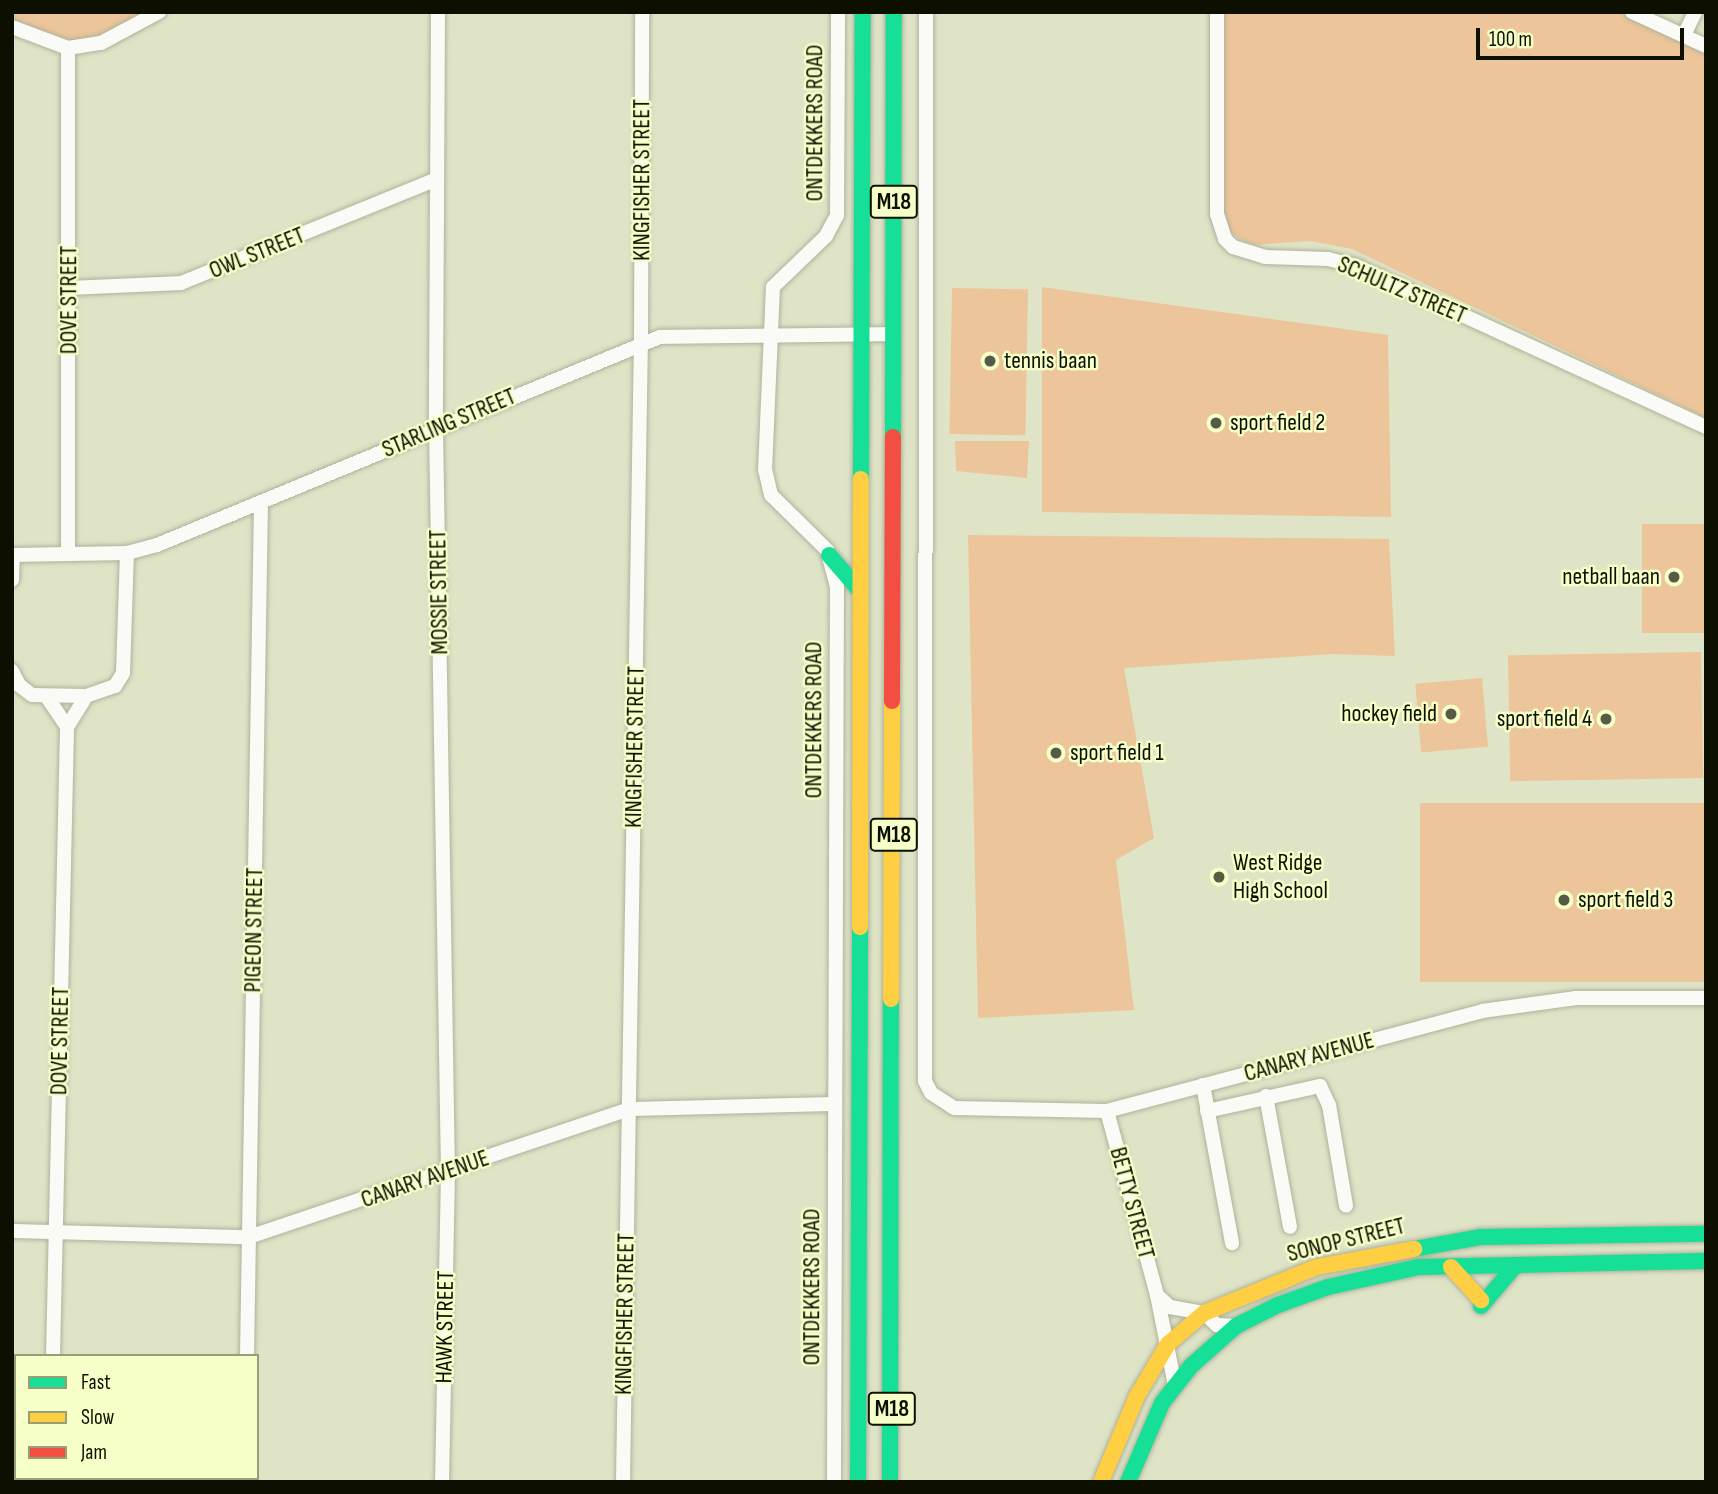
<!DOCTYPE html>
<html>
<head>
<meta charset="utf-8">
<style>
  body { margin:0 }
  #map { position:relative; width:1718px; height:1494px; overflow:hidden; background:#dfe4c7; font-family:"Sofia Sans Condensed",sans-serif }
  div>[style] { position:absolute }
  .green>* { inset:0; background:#edc59a; transform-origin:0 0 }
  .roads { filter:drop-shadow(0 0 2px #aeb29b) drop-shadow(0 0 2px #aeb29b) }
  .street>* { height:14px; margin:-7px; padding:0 7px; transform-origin:7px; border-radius:7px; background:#fafbf7 }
  .fast>* { height:16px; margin:-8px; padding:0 8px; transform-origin:8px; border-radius:8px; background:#16e098 }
  .slow>* { height:16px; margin:-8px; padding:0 8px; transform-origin:8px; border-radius:8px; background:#ffcf43 }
  .jam>* { height:16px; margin:-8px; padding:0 8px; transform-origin:8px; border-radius:8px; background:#f24e42 }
  .dots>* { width:19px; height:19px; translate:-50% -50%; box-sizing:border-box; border:4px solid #f5ffc7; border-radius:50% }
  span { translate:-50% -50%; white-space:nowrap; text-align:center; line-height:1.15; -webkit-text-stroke:5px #f5ffc7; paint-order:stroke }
  .shield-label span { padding:2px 5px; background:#f5ffc7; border:2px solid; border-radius:5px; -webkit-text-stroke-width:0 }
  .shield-label { font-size:23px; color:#0d1000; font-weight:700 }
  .street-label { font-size:24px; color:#0d1000 }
  .poi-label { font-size:24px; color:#0d1000 }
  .left { translate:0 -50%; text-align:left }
  .right { translate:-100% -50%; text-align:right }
  .frame { position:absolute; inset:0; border:14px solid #0d1000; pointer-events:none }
  .legend { position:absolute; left:14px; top:1354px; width:245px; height:126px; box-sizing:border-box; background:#f5ffc7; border:2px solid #989f77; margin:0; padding:9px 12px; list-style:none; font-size:21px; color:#0d1000 }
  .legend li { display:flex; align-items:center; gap:14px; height:35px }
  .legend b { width:35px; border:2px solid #989f77 }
  .scale { position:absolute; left:1476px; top:28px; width:208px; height:32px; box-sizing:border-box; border:4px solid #0d1000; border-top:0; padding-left:9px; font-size:21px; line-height:24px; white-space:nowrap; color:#0d1000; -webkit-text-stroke:5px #f5ffc7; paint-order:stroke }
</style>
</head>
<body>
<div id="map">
  <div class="green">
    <i style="clip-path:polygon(12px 12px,159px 12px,68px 48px,12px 27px)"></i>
    <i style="clip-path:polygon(1224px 12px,1627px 12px,1706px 52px,1706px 418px,1352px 249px,1311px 241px,1253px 245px,1238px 238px,1222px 224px)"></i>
    <i style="clip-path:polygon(1042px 287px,1388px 335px,1391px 517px,1042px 512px)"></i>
    <i style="left:952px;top:288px;width:76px;height:146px;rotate:1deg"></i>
    <i style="clip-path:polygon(955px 441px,1029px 441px,1027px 478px,956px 471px)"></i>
    <i style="left:1706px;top:524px;width:109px;height:64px;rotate:90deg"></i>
    <i style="clip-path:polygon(968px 535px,1389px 539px,1395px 656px,1333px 654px,1124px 668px,1154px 838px,1116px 860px,1134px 1010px,978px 1018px)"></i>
    <i style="left:1701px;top:652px;width:126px;height:193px;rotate:89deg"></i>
    <i style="left:1482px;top:678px;width:69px;height:67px;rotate:85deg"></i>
    <i style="left:1705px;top:803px;width:179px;height:285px;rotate:90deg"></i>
  </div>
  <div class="roads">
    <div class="street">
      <i style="left:438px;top:12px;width:415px;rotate:90.3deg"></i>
      <i style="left:436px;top:427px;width:745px;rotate:89.08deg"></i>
      <i style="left:448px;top:1172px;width:310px;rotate:91.1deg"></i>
      <i style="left:926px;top:12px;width:1069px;rotate:90.05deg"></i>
      <i style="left:925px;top:1081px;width:13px;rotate:63deg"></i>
      <i style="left:931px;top:1093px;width:27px;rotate:33deg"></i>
      <i style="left:954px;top:1108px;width:153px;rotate:1.1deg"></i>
      <i style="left:1107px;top:1111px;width:388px;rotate:-14.9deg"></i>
      <i style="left:1482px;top:1011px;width:95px;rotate:-7.9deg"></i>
      <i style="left:1576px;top:998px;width:130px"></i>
      <i style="left:1217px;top:12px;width:202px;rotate:90deg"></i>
      <i style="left:1217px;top:214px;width:26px;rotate:72deg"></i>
      <i style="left:1225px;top:239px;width:11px;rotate:45deg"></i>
      <i style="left:1233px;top:247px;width:34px;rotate:17deg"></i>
      <i style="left:1266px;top:257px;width:62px;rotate:1.8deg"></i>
      <i style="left:1328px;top:259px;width:29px;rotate:14deg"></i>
      <i style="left:1356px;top:266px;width:385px;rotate:24.7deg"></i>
      <i style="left:1632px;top:12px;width:81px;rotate:24.7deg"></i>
      <i style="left:12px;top:27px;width:60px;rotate:20.6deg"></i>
      <i style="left:68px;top:48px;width:33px;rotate:-9deg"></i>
      <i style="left:101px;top:43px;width:66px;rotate:-28.1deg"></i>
      <i style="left:1684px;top:35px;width:25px;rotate:-64deg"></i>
      <i style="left:70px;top:288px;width:111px;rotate:-2.6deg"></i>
      <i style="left:181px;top:283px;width:276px;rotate:-22.1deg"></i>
      <i style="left:68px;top:552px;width:504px;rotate:-90deg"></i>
      <i style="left:12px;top:555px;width:115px;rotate:-1deg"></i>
      <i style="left:127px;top:553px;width:31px;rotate:-15deg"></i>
      <i style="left:157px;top:545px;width:544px;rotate:-22.47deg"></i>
      <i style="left:660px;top:337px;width:233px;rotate:-0.7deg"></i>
      <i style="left:12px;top:580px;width:25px;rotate:-88deg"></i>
      <i style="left:12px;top:671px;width:16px;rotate:63deg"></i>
      <i style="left:19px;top:685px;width:16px;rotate:38deg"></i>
      <i style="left:32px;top:695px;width:54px;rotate:1.1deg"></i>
      <i style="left:86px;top:696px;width:31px;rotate:-19deg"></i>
      <i style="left:115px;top:686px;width:15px;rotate:-58deg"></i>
      <i style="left:123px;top:673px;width:120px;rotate:-88.1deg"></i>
      <i style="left:47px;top:697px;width:36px;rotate:56deg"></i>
      <i style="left:1203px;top:1085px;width:161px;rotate:79.6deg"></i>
      <i style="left:1266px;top:1096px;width:133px;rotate:79.6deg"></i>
      <i style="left:1107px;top:1111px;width:191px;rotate:74.8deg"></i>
      <i style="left:1157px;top:1295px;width:93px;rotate:78.8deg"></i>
      <i style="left:1207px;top:1111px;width:116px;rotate:-12.5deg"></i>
      <i style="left:1320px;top:1086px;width:21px;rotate:65deg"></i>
      <i style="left:1329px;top:1105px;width:102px;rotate:80.4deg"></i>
      <i style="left:12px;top:1231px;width:237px;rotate:1.5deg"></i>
      <i style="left:249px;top:1237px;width:401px;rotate:-18.6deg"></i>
      <i style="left:629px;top:1109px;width:206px;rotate:-1.4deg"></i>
      <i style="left:1157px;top:1295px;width:18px;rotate:43deg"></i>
      <i style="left:1170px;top:1307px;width:35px;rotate:10deg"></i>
      <i style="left:1204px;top:1313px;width:18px;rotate:43deg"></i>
      <i style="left:1217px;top:1325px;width:19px;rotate:3deg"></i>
      <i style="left:53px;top:1356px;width:629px;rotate:-88.72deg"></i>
      <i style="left:67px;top:727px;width:36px;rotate:-58deg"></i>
      <i style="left:247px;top:1356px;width:852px;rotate:-89.06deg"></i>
      <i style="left:51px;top:1482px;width:4px;rotate:-90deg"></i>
      <i style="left:245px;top:1482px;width:4px;rotate:-90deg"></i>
      <i style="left:623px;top:1482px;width:1140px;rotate:-89.1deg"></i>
      <i style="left:641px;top:342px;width:330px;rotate:-89.8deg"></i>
      <i style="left:834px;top:1482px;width:895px;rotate:-89.81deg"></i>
      <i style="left:837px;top:587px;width:38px;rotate:-105deg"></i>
      <i style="left:827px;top:550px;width:78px;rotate:-135.5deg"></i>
      <i style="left:771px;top:495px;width:26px;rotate:-103deg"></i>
      <i style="left:765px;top:470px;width:183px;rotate:-87.5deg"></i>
      <i style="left:773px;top:287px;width:74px;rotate:-43.9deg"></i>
      <i style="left:826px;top:236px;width:24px;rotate:-62deg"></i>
      <i style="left:837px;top:215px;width:203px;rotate:-89.7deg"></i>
    </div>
    <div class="fast">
      <i style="left:893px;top:437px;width:425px;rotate:-89.9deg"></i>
      <i style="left:861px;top:479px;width:467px;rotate:-89.8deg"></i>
      <i style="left:829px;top:555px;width:48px;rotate:49.3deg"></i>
      <i style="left:1414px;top:1249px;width:67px;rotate:-10.3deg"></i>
      <i style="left:1480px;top:1237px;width:226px;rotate:-0.8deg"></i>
      <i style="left:1481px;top:1306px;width:52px;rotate:-49.6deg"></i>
      <i style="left:858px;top:1482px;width:555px;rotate:-89.79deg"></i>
      <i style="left:890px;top:1482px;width:483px;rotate:-89.9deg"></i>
      <i style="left:1128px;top:1482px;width:86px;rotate:-66.7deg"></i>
      <i style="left:1162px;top:1403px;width:47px;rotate:-51.9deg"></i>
      <i style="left:1191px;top:1366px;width:60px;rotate:-41.6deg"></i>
      <i style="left:1236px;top:1326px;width:47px;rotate:-26.6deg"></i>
      <i style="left:1278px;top:1305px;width:53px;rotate:-19.8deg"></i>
      <i style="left:1328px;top:1287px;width:92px;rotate:-12.5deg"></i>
      <i style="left:1418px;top:1267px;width:288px;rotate:-1.2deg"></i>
    </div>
    <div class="slow">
      <i style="left:860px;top:927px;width:448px;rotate:-89.9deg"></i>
      <i style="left:891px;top:999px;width:298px;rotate:-89.8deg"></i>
      <i style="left:1451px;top:1267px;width:45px;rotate:47.7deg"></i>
      <i style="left:1101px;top:1482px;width:93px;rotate:-67.3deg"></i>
      <i style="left:1137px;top:1396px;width:61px;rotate:-59.2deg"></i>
      <i style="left:1168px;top:1344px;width:48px;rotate:-40.7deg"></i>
      <i style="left:1204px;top:1313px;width:122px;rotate:-22.2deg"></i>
      <i style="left:1317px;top:1267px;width:99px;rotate:-10.5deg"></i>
    </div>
    <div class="jam">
      <i style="left:892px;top:701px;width:264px;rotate:-89.8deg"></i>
    </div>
  </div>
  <div class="dots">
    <i style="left:990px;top:361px;background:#565a46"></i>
    <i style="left:1216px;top:423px;background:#565a46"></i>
    <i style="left:1674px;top:577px;background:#565a46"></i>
    <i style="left:1451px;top:714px;background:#565a46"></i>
    <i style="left:1606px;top:719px;background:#565a46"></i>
    <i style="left:1056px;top:753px;background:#565a46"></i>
    <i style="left:1219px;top:877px;background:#565a46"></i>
    <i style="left:1564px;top:900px;background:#565a46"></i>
  </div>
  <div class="shield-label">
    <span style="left:894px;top:202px">M18</span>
    <span style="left:894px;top:835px">M18</span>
    <span style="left:892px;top:1409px">M18</span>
  </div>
  <div class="street-label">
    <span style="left:815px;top:123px;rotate:-90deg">ONTDEKKERS ROAD</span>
    <span style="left:642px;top:180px;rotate:-90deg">KINGFISHER STREET</span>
    <span style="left:257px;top:253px;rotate:-22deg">OWL STREET</span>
    <span style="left:1402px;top:290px;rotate:23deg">SCHULTZ STREET</span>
    <span style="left:69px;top:300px;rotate:-90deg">DOVE STREET</span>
    <span style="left:449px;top:423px;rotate:-23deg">STARLING STREET</span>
    <span style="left:439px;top:592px;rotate:-91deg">MOSSIE STREET</span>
    <span style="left:814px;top:720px;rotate:-90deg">ONTDEKKERS ROAD</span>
    <span style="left:635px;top:747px;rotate:-89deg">KINGFISHER STREET</span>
    <span style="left:254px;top:930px;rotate:-89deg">PIGEON STREET</span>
    <span style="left:60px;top:1041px;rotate:-89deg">DOVE STREET</span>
    <span style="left:1309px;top:1057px;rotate:-15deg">CANARY AVENUE</span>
    <span style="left:425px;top:1179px;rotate:-19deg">CANARY AVENUE</span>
    <span style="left:1132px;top:1203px;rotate:75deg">BETTY STREET</span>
    <span style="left:1346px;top:1240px;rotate:-14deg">SONOP STREET</span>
    <span style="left:812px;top:1287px;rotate:-90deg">ONTDEKKERS ROAD</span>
    <span style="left:625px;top:1314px;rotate:-89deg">KINGFISHER STREET</span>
    <span style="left:445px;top:1327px;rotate:-89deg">HAWK STREET</span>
  </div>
  <div class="poi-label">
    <span class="left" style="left:1004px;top:361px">tennis baan</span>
    <span class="left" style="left:1230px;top:423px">sport field 2</span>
    <span class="right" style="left:1660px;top:577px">netball baan</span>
    <span class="right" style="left:1437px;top:714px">hockey field</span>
    <span class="right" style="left:1592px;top:719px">sport field 4</span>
    <span class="left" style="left:1070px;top:753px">sport field 1</span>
    <span class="left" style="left:1233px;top:877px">West Ridge<br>High School</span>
    <span class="left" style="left:1578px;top:900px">sport field 3</span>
  </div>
  <div class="frame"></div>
  <ul class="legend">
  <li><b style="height:9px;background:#16e098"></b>Fast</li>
  <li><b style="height:9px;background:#ffcf43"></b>Slow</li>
  <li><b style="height:9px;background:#f24e42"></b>Jam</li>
  </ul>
  <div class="scale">100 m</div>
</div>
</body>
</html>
